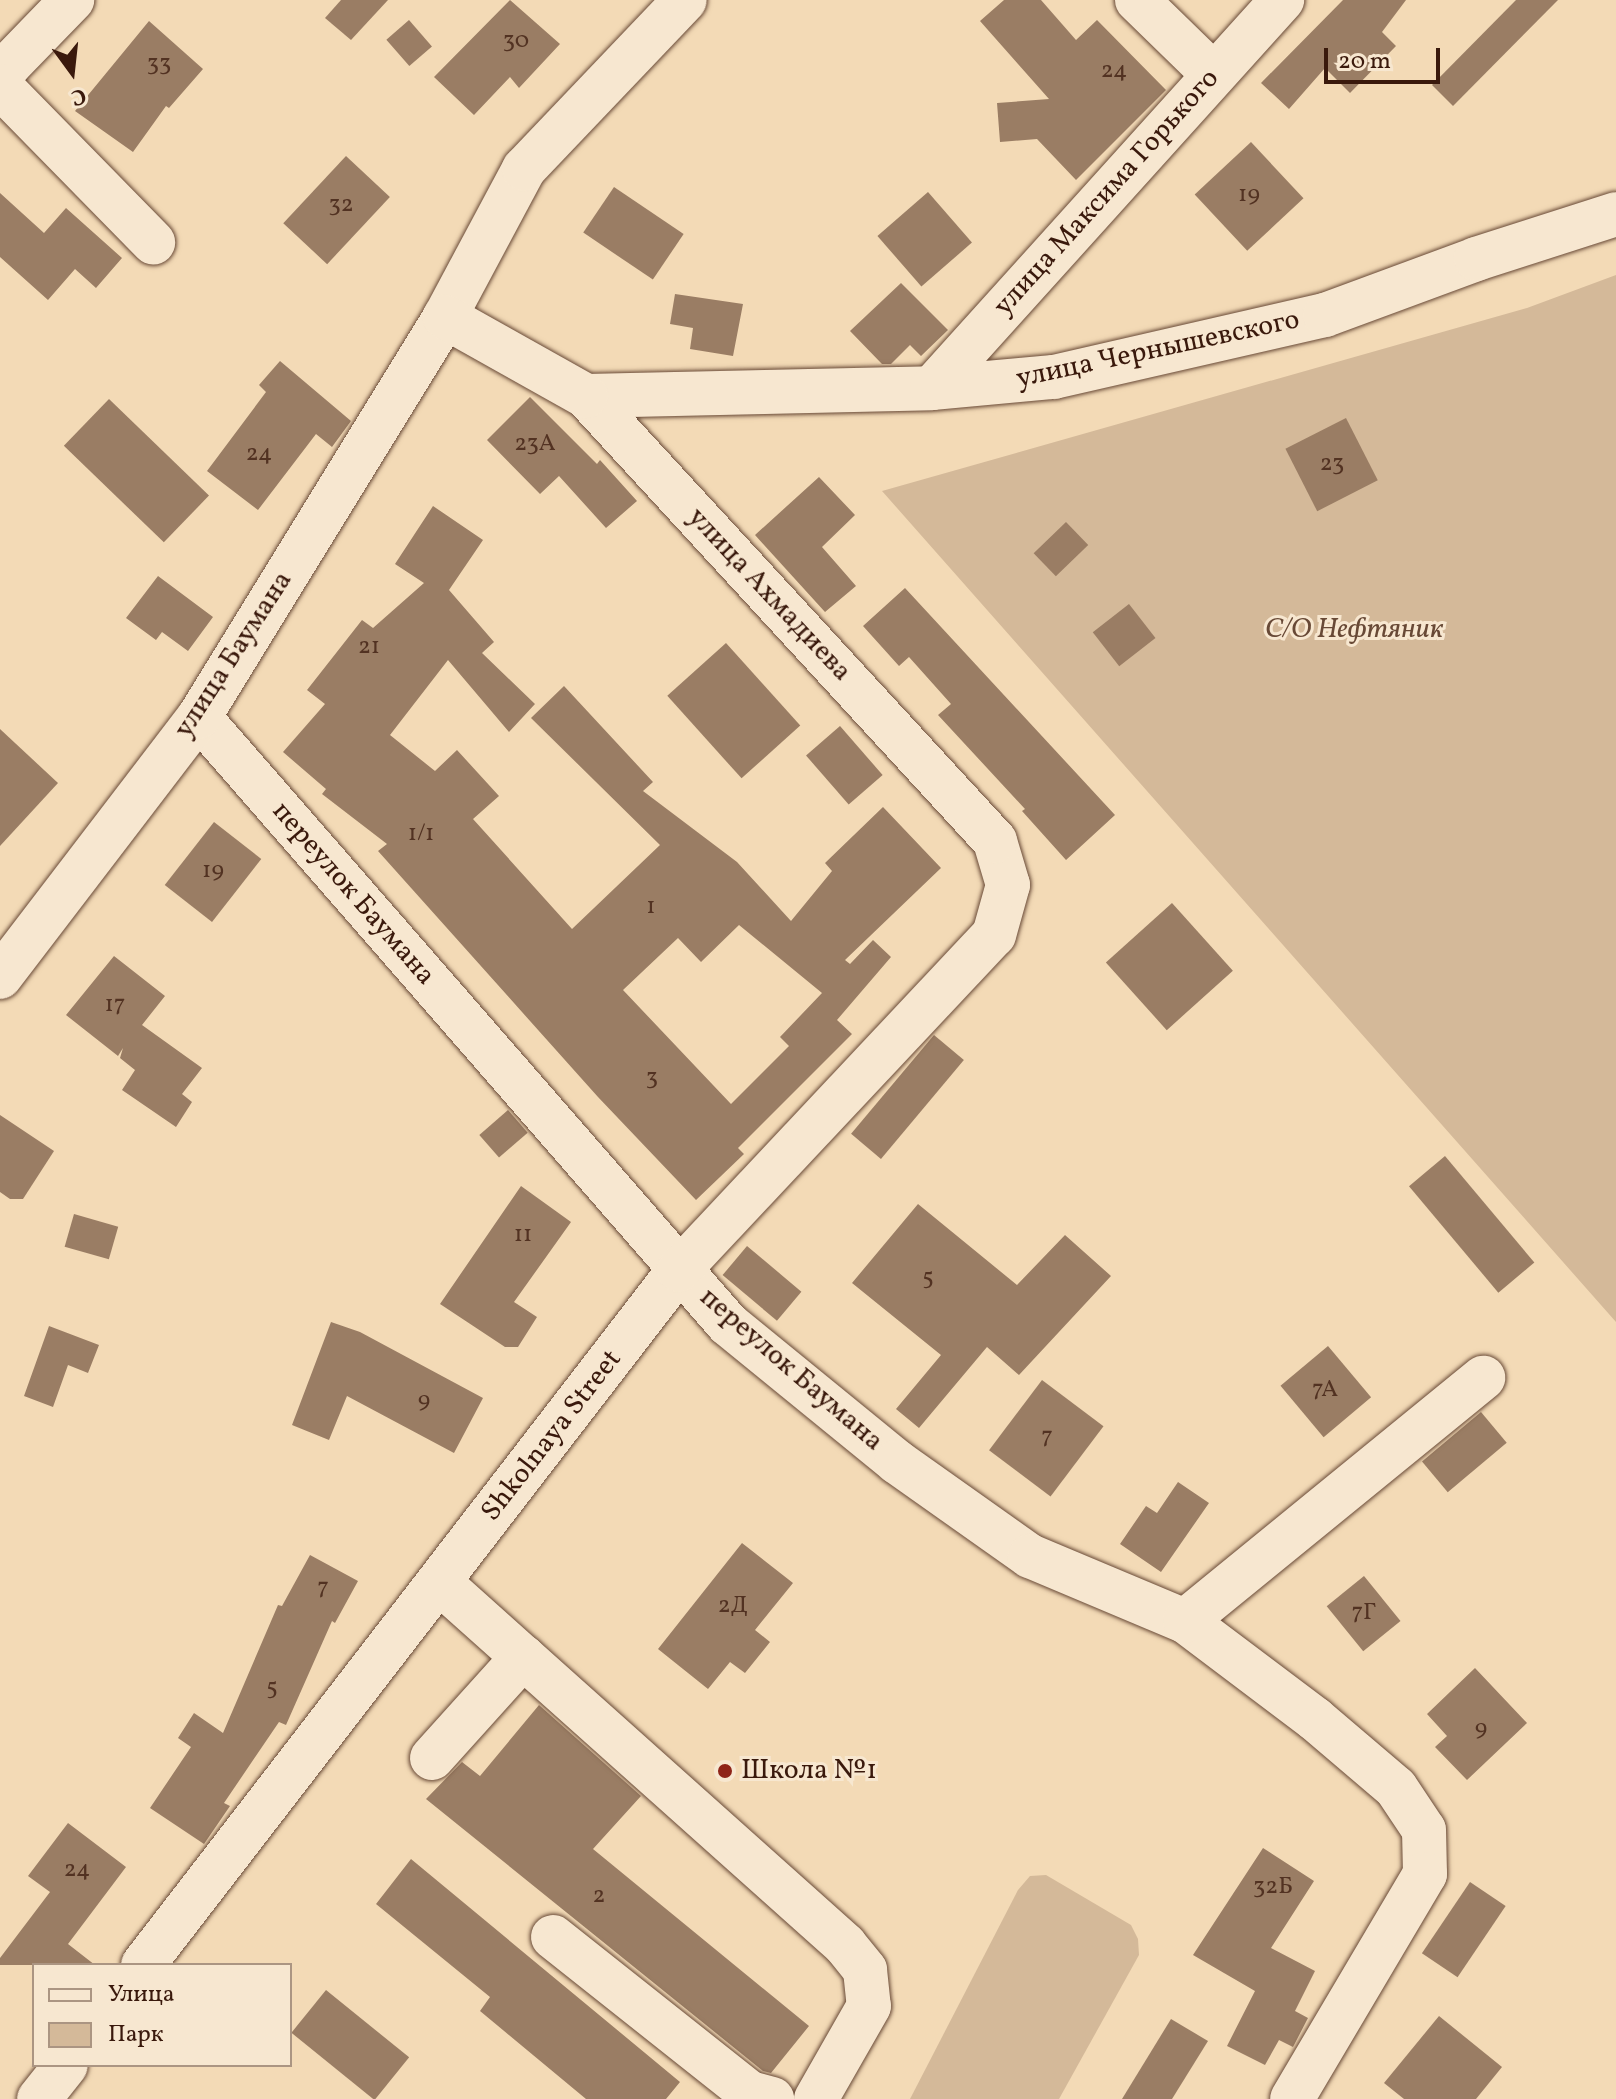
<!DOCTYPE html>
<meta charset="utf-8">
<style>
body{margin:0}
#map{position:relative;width:1616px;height:2099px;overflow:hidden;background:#f3dab6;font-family:Vollkorn,serif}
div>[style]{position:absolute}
.green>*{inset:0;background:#d4b999}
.building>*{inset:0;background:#9a7d64;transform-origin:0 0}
.roads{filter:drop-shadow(0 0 2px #684936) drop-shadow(0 0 2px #684936)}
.minor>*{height:44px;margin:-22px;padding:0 22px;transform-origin:22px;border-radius:22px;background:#f7e7d0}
.dots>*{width:22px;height:22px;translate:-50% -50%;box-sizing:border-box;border:4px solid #f7e7d0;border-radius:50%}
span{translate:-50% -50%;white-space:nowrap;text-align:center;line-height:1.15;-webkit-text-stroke:6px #f7e7d0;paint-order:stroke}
.number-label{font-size:24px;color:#523222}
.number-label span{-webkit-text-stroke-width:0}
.street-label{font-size:28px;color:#3a190c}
.park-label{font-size:28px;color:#684936;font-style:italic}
.poi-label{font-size:28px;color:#3a190c}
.left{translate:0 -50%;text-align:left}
.legend{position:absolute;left:32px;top:1963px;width:260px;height:104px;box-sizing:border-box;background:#f7e7d0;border:2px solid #ab9582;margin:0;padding:10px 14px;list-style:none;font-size:24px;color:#3a190c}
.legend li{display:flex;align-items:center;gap:16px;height:40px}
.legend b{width:40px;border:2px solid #ab9582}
.north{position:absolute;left:32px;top:32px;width:80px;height:80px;-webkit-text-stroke:6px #f7e7d0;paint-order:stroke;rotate:165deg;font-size:22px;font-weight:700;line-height:32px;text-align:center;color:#3a190c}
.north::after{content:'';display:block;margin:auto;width:28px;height:36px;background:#3a190c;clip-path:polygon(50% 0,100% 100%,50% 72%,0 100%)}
.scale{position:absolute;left:1324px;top:48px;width:116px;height:36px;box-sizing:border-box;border:4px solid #3a190c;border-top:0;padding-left:10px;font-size:24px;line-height:28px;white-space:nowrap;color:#3a190c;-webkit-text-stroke:6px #f7e7d0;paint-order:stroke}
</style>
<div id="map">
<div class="green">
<i style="clip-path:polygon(1616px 275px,1616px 1322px,882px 491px,1527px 308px)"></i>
<i style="clip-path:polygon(1046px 1875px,1131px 1925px,1138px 1939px,1139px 1955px,1059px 2099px,910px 2099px,1018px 1890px,1030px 1876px)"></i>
</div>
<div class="building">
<i style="clip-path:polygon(341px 0,388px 0,351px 40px,325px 18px)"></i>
<i style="clip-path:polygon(510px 0,560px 44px,519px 88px,510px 77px,474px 115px,434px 77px)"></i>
<i style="clip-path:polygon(1004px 0,1041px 0,1076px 40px,1097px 20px,1166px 90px,1076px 180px,1037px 139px,1000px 142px,997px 103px,1049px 99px,980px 21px)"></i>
<i style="clip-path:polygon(1343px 0,1406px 0,1382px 32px,1396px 46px,1350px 93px,1325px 68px,1289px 109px,1261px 83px)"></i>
<i style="clip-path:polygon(1516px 0,1558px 0,1453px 106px,1432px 85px)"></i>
<i style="left:409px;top:20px;width:35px;height:30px;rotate:49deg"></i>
<i style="clip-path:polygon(149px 21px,203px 69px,169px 108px,166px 106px,133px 152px,75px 111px)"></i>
<i style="left:1251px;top:142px;width:77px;height:77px;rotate:47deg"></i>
<i style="left:346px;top:156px;width:60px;height:92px;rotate:43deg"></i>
<i style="left:614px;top:187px;width:84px;height:55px;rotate:34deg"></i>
<i style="left:928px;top:192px;width:67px;height:67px;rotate:49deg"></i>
<i style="clip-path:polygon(0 193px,44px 233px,66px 208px,122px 258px,96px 288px,75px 269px,48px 300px,0 257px)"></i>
<i style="clip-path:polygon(901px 283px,948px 330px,921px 356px,910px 345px,891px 364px,882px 364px,850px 331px)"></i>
<i style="clip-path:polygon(675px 294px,743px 304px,733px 356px,690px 349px,693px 328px,670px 324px)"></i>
<i style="clip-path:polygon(280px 361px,351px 421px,332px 447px,316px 434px,258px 510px,207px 471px,266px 392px,259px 385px)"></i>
<i style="clip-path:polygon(530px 397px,597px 464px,600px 460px,637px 501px,606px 528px,559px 476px,540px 494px,487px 440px)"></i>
<i style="left:109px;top:399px;width:139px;height:65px;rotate:44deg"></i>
<i style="left:1346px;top:418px;width:70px;height:68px;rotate:63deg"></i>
<i style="clip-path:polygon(819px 477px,855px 515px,822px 547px,856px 586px,825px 612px,755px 535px)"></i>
<i style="clip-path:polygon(evenodd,433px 506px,483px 540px,449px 590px,494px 642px,482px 653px,535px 704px,509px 732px,448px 660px,390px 735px,435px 771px,457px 750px,499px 796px,473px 819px,572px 929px,660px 845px,531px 718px,564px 686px,653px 782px,643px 791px,737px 862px,791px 921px,832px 871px,825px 863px,883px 807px,941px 868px,845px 960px,850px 964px,873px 940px,891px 957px,837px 1020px,852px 1034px,738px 1148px,744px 1154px,696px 1200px,598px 1097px,378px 851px,387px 844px,322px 794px,326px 789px,283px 752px,325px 704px,307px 690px,362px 620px,373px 628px,424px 583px,395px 564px,433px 506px,739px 925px,822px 993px,780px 1037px,789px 1046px,731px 1104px,623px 990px,678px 938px,701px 962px,739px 925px)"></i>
<i style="left:1066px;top:522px;width:32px;height:45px;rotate:46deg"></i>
<i style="clip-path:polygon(158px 576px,213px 617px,188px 651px,162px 632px,156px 640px,126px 618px)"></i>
<i style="clip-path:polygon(905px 588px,1115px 815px,1066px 860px,1022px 811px,1025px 809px,938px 715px,951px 704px,909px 657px,899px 666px,863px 626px)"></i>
<i style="left:1129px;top:604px;width:43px;height:46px;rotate:52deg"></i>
<i style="left:726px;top:643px;width:111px;height:79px;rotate:48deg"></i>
<i style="left:840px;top:726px;width:65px;height:45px;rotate:49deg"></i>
<i style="clip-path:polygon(0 729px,58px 783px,0 846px)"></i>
<i style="left:214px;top:822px;width:60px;height:80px;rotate:38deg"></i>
<i style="left:1172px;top:903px;width:91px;height:89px;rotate:48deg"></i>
<i style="clip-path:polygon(114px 956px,165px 996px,142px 1025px,202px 1068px,182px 1094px,192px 1102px,176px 1127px,122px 1090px,135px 1070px,120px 1058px,123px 1048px,118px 1056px,66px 1015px)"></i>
<i style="left:934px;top:1035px;width:39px;height:129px;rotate:40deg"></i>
<i style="left:508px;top:1110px;width:30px;height:38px;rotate:49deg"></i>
<i style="clip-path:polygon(0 1115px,54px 1151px,23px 1199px,10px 1199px,0 1192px)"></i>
<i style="left:1445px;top:1156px;width:139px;height:47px;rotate:50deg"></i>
<i style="clip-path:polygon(521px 1186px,571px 1222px,514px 1302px,537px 1317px,518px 1347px,505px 1347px,440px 1304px)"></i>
<i style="clip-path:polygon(918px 1204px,1017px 1285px,1065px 1235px,1111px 1276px,1019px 1375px,987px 1347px,919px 1428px,896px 1409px,941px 1355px,852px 1283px)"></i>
<i style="left:74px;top:1214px;width:46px;height:34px;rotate:16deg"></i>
<i style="left:747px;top:1246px;width:71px;height:38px;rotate:40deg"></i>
<i style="clip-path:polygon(331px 1322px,360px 1332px,483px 1398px,454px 1453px,347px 1396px,329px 1440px,292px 1425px)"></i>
<i style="clip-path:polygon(49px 1326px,99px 1345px,88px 1373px,68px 1365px,53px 1407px,24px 1396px)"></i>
<i style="left:1328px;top:1346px;width:67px;height:62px;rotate:50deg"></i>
<i style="left:1042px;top:1380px;width:77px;height:88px;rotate:37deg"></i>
<i style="left:1481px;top:1412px;width:40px;height:77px;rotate:50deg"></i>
<i style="clip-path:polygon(1178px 1482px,1209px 1503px,1161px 1572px,1120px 1544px,1146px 1506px,1157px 1513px)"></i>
<i style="clip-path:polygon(742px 1543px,793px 1583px,755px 1630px,770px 1642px,745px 1673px,730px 1662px,708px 1689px,658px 1649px)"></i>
<i style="clip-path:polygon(310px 1555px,358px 1581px,335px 1623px,332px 1621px,286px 1725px,279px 1722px,224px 1803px,230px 1806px,204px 1844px,150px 1808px,191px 1747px,178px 1738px,194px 1713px,223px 1733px,278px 1605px,282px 1606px)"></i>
<i style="left:1364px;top:1576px;width:58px;height:48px;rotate:51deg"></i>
<i style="clip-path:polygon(1475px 1668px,1527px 1723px,1467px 1780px,1435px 1747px,1447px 1736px,1427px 1714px)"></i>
<i style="clip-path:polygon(539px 1705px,641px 1796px,593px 1849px,809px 2026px,771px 2073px,763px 2071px,426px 1799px,462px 1762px,480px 1776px)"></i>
<i style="clip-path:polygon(68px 1823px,126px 1867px,68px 1944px,95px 1965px,0 1965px,0 1958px,50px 1892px,28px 1876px)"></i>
<i style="clip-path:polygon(1263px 1848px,1314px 1881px,1271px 1948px,1315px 1971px,1295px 2011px,1308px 2018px,1293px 2047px,1279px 2040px,1265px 2065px,1227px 2046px,1255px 1991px,1193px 1955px)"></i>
<i style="clip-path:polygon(411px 1859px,680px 2082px,666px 2099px,586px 2099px,480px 2011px,490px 1997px,376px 1904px)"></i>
<i style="left:1470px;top:1882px;width:43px;height:86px;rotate:34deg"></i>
<i style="left:326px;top:1990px;width:107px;height:55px;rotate:39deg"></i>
<i style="clip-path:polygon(1439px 2016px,1502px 2067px,1476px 2099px,1404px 2099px,1384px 2083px)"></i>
<i style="clip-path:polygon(1171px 2019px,1208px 2041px,1172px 2099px,1122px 2099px)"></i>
</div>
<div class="roads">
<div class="minor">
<i style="left:1137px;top:0;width:106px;rotate:44.2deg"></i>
<i style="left:0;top:69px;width:10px;rotate:-24deg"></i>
<i style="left:9px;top:65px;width:91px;rotate:-45.9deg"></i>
<i style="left:0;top:86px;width:219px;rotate:45.6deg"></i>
<i style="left:932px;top:388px;width:523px;rotate:-47.95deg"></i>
<i style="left:586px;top:396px;width:346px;rotate:-1.3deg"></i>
<i style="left:932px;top:388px;width:122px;rotate:-5.2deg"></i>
<i style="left:1054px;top:377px;width:278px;rotate:-12.9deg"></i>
<i style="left:1325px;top:315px;width:161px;rotate:-20.3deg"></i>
<i style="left:1476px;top:259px;width:147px;rotate:-17.8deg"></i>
<i style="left:199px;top:717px;width:805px;rotate:48.93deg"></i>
<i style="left:728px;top:1324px;width:218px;rotate:39.2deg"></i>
<i style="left:897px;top:1462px;width:163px;rotate:35.3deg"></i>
<i style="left:1030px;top:1556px;width:168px;rotate:22.8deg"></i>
<i style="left:1185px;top:1621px;width:163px;rotate:37deg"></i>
<i style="left:1315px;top:1719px;width:106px;rotate:40.4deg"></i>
<i style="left:1396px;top:1788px;width:50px;rotate:56.3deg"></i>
<i style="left:1424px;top:1830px;width:44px;rotate:88.7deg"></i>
<i style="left:1425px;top:1874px;width:261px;rotate:120.6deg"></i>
<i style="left:0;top:977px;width:327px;rotate:-52.6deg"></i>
<i style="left:199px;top:717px;width:470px;rotate:-58.4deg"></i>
<i style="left:445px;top:317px;width:168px;rotate:-61.9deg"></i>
<i style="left:524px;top:169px;width:233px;rotate:-46.4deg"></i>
<i style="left:439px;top:1582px;width:113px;rotate:41.8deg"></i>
<i style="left:1185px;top:1621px;width:385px;rotate:-39.2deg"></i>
<i style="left:432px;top:1758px;width:136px;rotate:-48deg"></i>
<i style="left:523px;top:1657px;width:432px;rotate:41.8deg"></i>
<i style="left:845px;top:1945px;width:32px;rotate:51deg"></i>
<i style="left:865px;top:1970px;width:36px;rotate:84deg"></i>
<i style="left:869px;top:2006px;width:107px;rotate:119.7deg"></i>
<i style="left:553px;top:1937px;width:251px;rotate:38.4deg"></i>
<i style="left:750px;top:2093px;width:23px;rotate:15deg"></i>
<i style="left:143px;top:1965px;width:878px;rotate:-52.36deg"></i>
<i style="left:679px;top:1270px;width:460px;rotate:-46.8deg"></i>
<i style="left:994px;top:935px;width:52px;rotate:-74.4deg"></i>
<i style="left:1008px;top:885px;width:46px;rotate:-106.5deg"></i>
<i style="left:995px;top:841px;width:604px;rotate:-132.59deg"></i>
<i style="left:586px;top:396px;width:162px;rotate:-150.7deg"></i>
<i style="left:39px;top:2099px;width:43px;rotate:-51.5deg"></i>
</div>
</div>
<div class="dots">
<i style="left:725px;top:1771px;background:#8f2418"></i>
</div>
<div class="number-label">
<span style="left:516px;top:42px">30</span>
<span style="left:159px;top:65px">33</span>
<span style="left:1114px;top:72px">24</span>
<span style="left:1249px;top:196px">19</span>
<span style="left:341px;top:206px">32</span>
<span style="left:535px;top:445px">23А</span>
<span style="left:259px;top:455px">24</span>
<span style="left:1332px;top:465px">23</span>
<span style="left:369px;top:648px">21</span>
<span style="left:421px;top:835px">1/1</span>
<span style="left:213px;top:872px">19</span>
<span style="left:651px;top:908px">1</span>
<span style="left:115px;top:1006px">17</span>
<span style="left:652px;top:1079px">3</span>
<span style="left:523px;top:1236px">11</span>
<span style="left:928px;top:1279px">5</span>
<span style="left:1325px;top:1391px">7А</span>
<span style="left:424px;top:1402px">9</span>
<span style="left:1047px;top:1438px">7</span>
<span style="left:323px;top:1589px">7</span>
<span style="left:733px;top:1607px">2Д</span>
<span style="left:1364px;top:1614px">7Г</span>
<span style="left:272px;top:1689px">5</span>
<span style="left:1481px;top:1730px">9</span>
<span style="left:77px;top:1871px">24</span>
<span style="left:1273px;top:1888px">32Б</span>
<span style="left:599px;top:1897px">2</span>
</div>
<div class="street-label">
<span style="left:1107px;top:193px;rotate:-48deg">улица Максима Горького</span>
<span style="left:1158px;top:350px;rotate:-12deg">улица Чернышевского</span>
<span style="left:769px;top:595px;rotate:47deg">улица Ахмадиева</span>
<span style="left:234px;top:655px;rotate:-57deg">улица Баумана</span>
<span style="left:353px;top:894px;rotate:49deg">переулок Баумана</span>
<span style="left:791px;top:1370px;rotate:41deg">переулок Баумана</span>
<span style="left:552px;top:1436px;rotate:-52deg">Shkolnaya Street</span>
</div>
<div class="park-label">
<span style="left:1354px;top:630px">С/О Нефтяник</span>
</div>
<div class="poi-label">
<span class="left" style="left:741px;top:1771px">Школа №1</span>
</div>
<ul class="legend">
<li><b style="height:10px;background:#f7e7d0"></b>Улица</li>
<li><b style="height:22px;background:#d4b999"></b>Парк</li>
</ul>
<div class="north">С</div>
<div class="scale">20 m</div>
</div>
